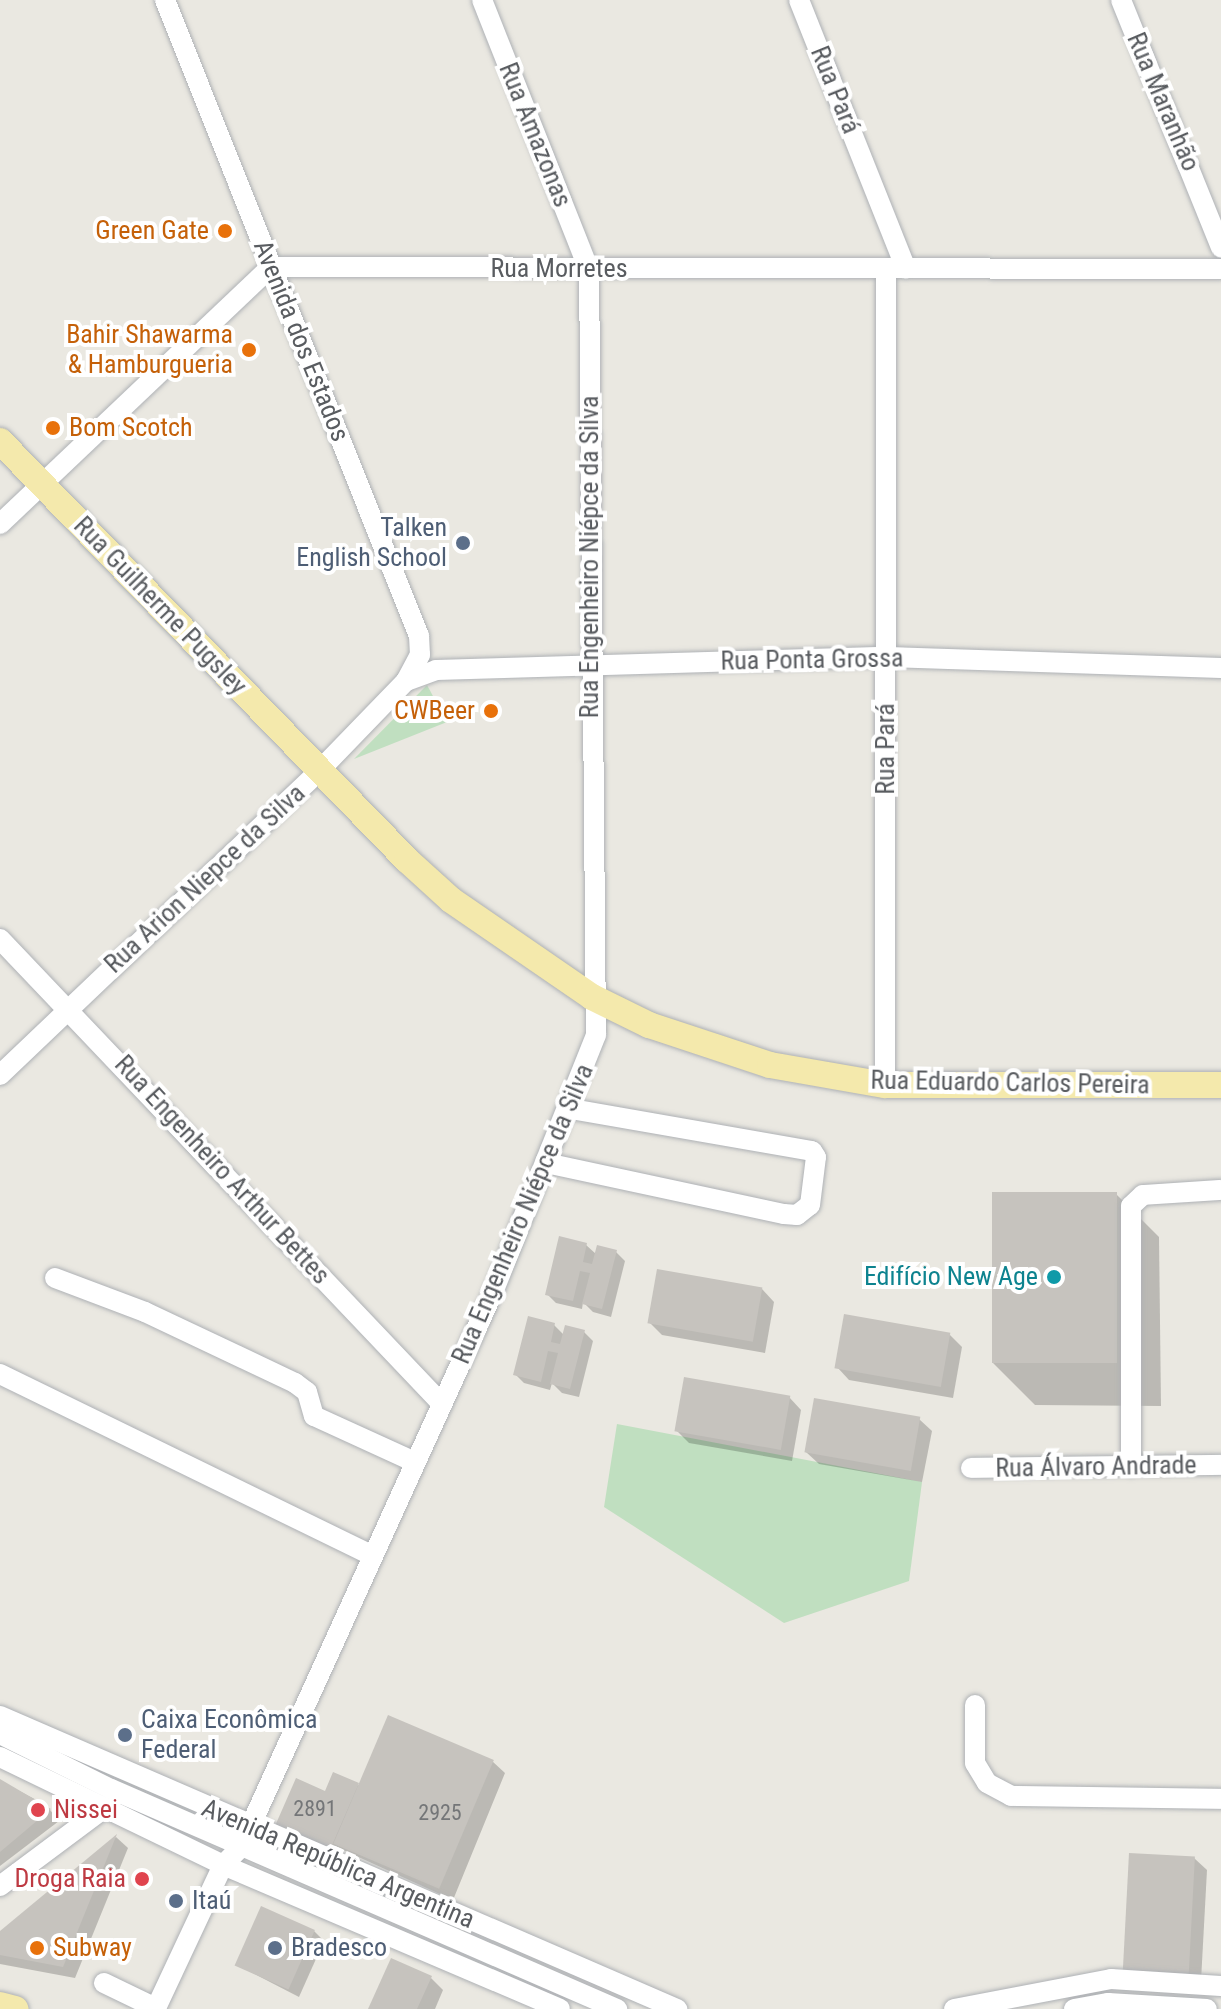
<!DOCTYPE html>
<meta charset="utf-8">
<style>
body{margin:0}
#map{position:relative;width:1221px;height:2009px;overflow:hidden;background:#eae8e1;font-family:"Roboto Condensed",sans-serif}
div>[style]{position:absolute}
.green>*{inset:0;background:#c0dfc0}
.shadow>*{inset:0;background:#0003}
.building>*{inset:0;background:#c6c3be;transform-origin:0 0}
.roads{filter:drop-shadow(0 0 2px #aeb1b5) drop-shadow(0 0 2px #aeb1b5)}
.minor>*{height:20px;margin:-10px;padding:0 10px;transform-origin:10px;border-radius:10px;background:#fff}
.major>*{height:26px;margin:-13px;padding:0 13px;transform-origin:13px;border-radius:13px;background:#f4e9ac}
.dots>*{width:22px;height:22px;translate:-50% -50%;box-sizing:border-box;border:4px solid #fff;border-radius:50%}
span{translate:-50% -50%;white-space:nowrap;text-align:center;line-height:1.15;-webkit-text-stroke:8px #fff;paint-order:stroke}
.number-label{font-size:22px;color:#747678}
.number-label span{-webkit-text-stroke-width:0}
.street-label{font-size:26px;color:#595c60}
.food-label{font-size:26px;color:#c56008}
.right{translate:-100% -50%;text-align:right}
.left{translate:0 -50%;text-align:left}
.service-label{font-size:26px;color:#4e5e75}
.culture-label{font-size:26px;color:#0d838f}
.health-label{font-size:26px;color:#be3a42}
</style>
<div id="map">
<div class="green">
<i style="clip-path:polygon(427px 685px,447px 722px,354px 759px)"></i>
<i style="clip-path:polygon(617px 1424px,922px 1482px,909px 1581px,784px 1623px,604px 1507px)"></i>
</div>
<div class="shadow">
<i style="clip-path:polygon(1116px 1194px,1159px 1237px,1161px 1406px,1035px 1405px,992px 1362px)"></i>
<i style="clip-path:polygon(586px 1245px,596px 1254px,616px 1252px,625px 1261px,611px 1317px,593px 1312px,583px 1302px,582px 1309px,556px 1303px,547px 1294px)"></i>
<i style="clip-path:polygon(762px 1289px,774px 1302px,765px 1353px,662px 1335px,649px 1322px)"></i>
<i style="clip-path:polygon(554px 1325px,564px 1335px,584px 1332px,593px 1341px,579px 1397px,562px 1393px,552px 1383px,550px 1390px,524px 1383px,515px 1374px)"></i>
<i style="clip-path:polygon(949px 1334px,962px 1347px,953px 1398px,849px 1380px,837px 1367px)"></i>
<i style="clip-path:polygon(789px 1397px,801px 1410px,792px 1461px,689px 1443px,676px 1430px)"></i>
<i style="clip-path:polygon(919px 1419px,932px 1431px,922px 1482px,819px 1464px,806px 1452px)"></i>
<i style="clip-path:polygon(492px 1761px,505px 1773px,453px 1900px,343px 1850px,340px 1858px,286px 1835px,358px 1785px)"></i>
<i style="clip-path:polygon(0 1781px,46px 1805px,59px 1821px,0 1866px)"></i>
<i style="clip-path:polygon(116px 1837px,128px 1848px,75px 1978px,0 1964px,0 1933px)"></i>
<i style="clip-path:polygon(1194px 1858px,1207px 1870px,1201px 1981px,1141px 1986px)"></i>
<i style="clip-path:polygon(314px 1931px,324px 1941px,299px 1997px,237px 1965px)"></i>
<i style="clip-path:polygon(431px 1978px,443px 1990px,435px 2009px,370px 2009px)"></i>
</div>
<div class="building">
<i style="left:992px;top:1192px;width:125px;height:171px"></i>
<i style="clip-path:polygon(559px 1236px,587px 1243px,583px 1262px,592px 1264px,597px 1245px,617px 1250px,602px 1309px,582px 1304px,590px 1273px,580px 1271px,573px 1301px,545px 1295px)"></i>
<i style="left:657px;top:1269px;width:107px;height:55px;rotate:10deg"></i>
<i style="left:844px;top:1314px;width:108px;height:55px;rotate:10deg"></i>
<i style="clip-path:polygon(528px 1316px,555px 1323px,551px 1342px,560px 1344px,565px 1325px,585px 1330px,570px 1389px,550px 1384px,558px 1353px,548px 1351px,541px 1382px,513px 1375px)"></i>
<i style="left:684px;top:1377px;width:108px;height:55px;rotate:10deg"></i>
<i style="left:814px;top:1398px;width:108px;height:55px;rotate:10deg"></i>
<i style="left:388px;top:1715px;width:115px;height:140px;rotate:23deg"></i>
<i style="clip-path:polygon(333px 1772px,359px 1783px,330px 1850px,275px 1826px,296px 1778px,325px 1791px)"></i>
<i style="clip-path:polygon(0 1779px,51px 1809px,0 1852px)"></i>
<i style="clip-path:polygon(117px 1834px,63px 1967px,0 1955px,0 1931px)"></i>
<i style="left:1129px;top:1853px;width:66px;height:121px;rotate:3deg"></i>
<i style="left:261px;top:1906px;width:59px;height:65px;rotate:24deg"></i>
<i style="clip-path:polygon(391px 1958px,432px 1976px,417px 2009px,368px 2009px)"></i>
</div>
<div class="roads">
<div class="minor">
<i style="left:799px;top:0;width:289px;rotate:68.3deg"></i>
<i style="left:1121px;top:0;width:267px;rotate:68deg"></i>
<i style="left:0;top:524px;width:373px;rotate:-43.5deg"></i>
<i style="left:271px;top:267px;width:950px;rotate:0.12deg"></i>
<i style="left:406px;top:681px;width:32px;rotate:-20deg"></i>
<i style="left:436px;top:670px;width:450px;rotate:-1.7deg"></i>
<i style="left:886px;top:657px;width:335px;rotate:1.9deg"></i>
<i style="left:0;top:939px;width:642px;rotate:46.45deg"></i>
<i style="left:0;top:1075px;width:441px;rotate:-43.6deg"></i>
<i style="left:319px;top:771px;width:125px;rotate:-46deg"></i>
<i style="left:406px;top:681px;width:30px;rotate:-62deg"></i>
<i style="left:420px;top:655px;width:19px;rotate:-93deg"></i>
<i style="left:419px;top:636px;width:685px;rotate:-111.77deg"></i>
<i style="left:885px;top:1085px;width:817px;rotate:-89.93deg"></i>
<i style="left:546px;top:1163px;width:243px;rotate:12.1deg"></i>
<i style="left:784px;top:1214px;width:13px;rotate:4deg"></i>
<i style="left:797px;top:1215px;width:16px;rotate:-38deg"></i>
<i style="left:810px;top:1205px;width:48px;rotate:-82.9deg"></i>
<i style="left:816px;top:1157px;width:7px;rotate:-124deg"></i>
<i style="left:812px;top:1151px;width:245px;rotate:-170.1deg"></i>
<i style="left:55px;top:1278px;width:96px;rotate:20.7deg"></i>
<i style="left:145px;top:1312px;width:166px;rotate:25.3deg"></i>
<i style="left:295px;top:1383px;width:15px;rotate:37deg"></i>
<i style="left:307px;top:1392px;width:25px;rotate:74deg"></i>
<i style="left:314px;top:1416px;width:111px;rotate:24.5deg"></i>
<i style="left:0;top:1374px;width:413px;rotate:26deg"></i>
<i style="left:1131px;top:1467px;width:261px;rotate:-90deg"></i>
<i style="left:1131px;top:1206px;width:16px;rotate:-43deg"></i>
<i style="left:1143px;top:1195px;width:78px;rotate:-3.7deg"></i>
<i style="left:971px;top:1468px;width:250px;rotate:-0.7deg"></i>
<i style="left:975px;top:1705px;width:58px;rotate:90deg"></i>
<i style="left:975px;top:1763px;width:23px;rotate:59deg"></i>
<i style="left:987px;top:1783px;width:27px;rotate:28deg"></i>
<i style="left:1011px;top:1796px;width:210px;rotate:0.8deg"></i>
<i style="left:0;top:1716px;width:738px;rotate:23.4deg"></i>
<i style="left:0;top:1734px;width:124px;rotate:26.4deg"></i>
<i style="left:111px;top:1789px;width:552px;rotate:23.5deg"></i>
<i style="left:0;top:1757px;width:248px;rotate:25.8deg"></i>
<i style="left:223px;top:1865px;width:366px;rotate:23.1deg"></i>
<i style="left:0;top:1886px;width:127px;rotate:-36.7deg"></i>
<i style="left:104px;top:1983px;width:58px;rotate:25.7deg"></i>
<i style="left:156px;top:2008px;width:158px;rotate:-64.9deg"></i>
<i style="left:223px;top:1865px;width:25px;rotate:-45deg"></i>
<i style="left:241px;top:1847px;width:612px;rotate:-65.57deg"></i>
<i style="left:494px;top:1290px;width:275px;rotate:-68.2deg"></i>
<i style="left:596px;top:1035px;width:765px;rotate:-90.52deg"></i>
<i style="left:589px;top:270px;width:290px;rotate:-111.6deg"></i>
<i style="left:954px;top:2009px;width:160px;rotate:-10.8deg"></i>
<i style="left:1111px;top:1979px;width:110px;rotate:3.6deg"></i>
<i style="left:1074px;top:2009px;width:35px;rotate:-10deg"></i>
<i style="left:1108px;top:2003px;width:99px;rotate:3.5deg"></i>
</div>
<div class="major">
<i style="left:0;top:441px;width:584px;rotate:45.83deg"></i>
<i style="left:407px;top:860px;width:59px;rotate:42.3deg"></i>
<i style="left:451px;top:900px;width:171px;rotate:34.5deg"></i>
<i style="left:592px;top:997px;width:64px;rotate:26.2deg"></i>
<i style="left:649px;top:1025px;width:127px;rotate:18.3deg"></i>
<i style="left:770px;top:1065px;width:117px;rotate:9.9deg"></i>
<i style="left:885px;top:1085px;width:336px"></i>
<i style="left:0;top:2005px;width:16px;rotate:15deg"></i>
</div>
</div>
<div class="dots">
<i style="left:225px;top:231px;background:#e8710a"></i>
<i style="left:249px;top:350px;background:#e8710a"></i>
<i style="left:53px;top:428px;background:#e8710a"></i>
<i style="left:463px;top:543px;background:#5c6f8a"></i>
<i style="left:491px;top:711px;background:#e8710a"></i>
<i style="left:1054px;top:1277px;background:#0f9aa8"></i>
<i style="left:125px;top:1735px;background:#5c6f8a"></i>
<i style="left:38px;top:1810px;background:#e0444e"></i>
<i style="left:142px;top:1879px;background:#e0444e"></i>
<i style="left:176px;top:1901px;background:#5c6f8a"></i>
<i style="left:37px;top:1948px;background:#e8710a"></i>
<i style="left:275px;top:1948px;background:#5c6f8a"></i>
</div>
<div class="number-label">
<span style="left:315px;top:1809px">2891</span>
<span style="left:440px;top:1813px">2925</span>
</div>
<div class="street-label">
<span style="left:835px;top:90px;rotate:68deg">Rua Pará</span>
<span style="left:1163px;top:102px;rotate:67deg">Rua Maranhão</span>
<span style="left:535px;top:135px;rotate:68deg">Rua Amazonas</span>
<span style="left:559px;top:269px">Rua Morretes</span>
<span style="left:301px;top:341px;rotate:68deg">Avenida dos Estados</span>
<span style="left:590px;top:557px;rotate:-90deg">Rua Engenheiro Niépce da Silva</span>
<span style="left:160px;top:606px;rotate:46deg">Rua Guilherme Pugsley</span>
<span style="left:812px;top:660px;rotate:-1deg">Rua Ponta Grossa</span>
<span style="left:886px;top:749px;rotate:-90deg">Rua Pará</span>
<span style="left:205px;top:879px;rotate:-43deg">Rua Arion Niepce da Silva</span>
<span style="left:1010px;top:1083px;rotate:1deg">Rua Eduardo Carlos Pereira</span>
<span style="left:222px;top:1170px;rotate:47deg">Rua Engenheiro Arthur Bettes</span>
<span style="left:523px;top:1214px;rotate:-67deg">Rua Engenheiro Niépce da Silva</span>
<span style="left:1096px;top:1467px;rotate:-1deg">Rua Álvaro Andrade</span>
<span style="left:338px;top:1864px;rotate:23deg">Avenida República Argentina</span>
</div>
<div class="food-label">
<span class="right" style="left:209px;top:231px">Green Gate</span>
<span class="right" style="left:233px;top:350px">Bahir Shawarma<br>&amp; Hamburgueria</span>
<span class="left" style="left:69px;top:428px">Bom Scotch</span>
<span class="right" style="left:475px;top:711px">CWBeer</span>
<span class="left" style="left:53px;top:1948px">Subway</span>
</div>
<div class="service-label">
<span class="right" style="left:447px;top:543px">Talken<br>English School</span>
<span class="left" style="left:141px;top:1735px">Caixa Econômica<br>Federal</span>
<span class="left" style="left:192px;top:1901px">Itaú</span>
<span class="left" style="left:291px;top:1948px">Bradesco</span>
</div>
<div class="culture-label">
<span class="right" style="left:1038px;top:1277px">Edifício New Age</span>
</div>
<div class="health-label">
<span class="left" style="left:54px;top:1810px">Nissei</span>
<span class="right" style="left:126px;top:1879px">Droga Raia</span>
</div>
</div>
